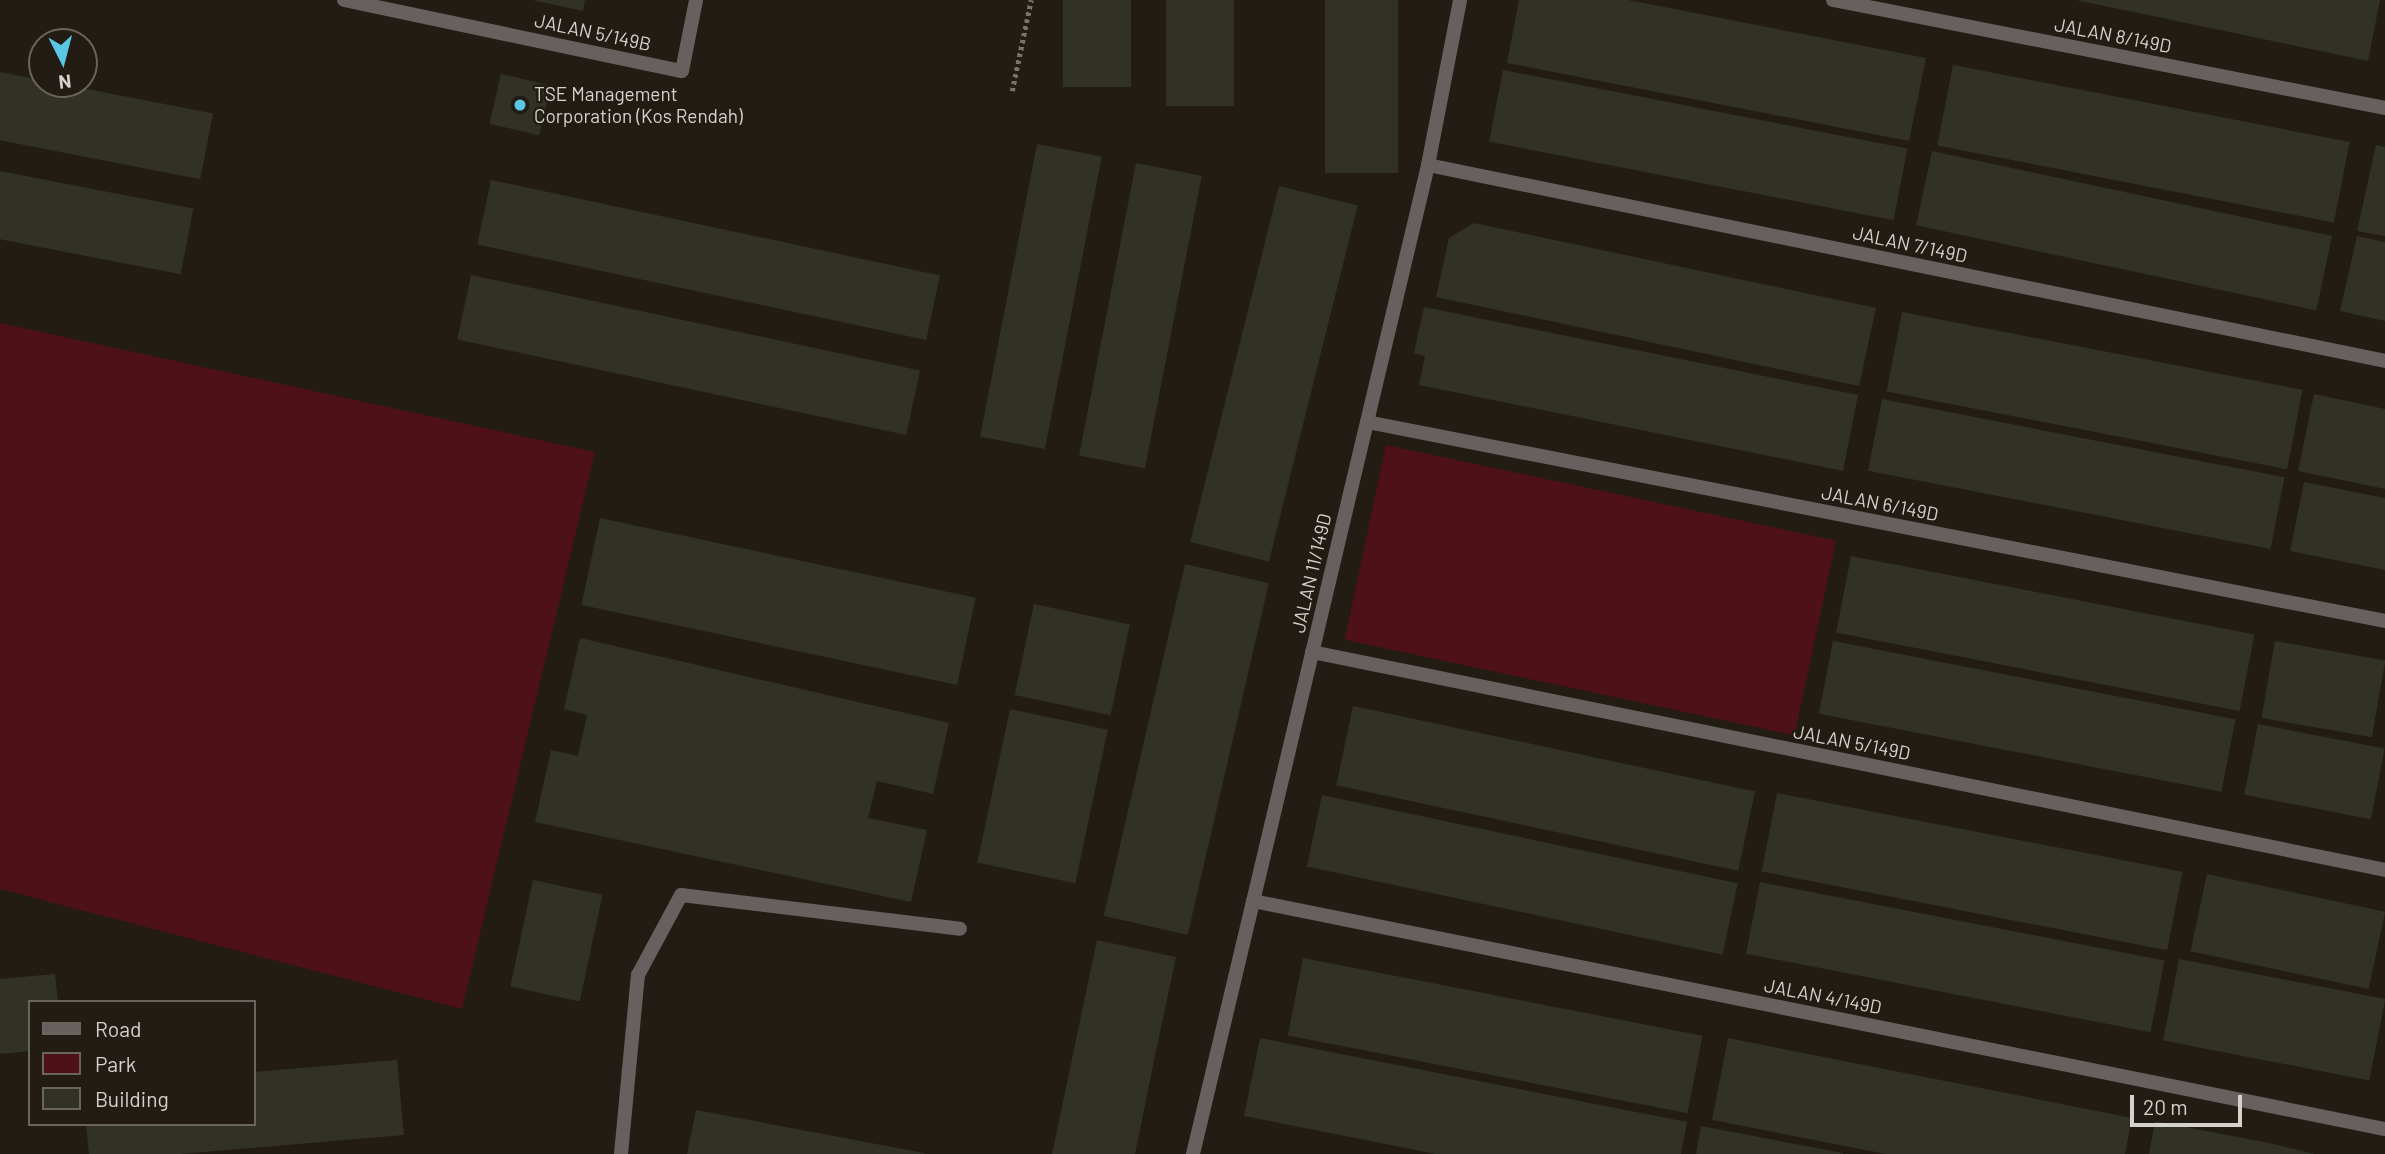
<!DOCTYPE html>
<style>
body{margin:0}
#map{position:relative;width:2385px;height:1154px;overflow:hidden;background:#221c14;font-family:Barlow,sans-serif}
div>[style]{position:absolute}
.green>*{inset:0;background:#4e1118;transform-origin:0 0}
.building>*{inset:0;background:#323127;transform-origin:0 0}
.path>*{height:4.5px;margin-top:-2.25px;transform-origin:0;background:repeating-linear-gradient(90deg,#78736c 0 3.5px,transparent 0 7px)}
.service>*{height:14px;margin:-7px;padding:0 7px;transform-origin:7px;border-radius:7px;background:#66615e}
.minor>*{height:14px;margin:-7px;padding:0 7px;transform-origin:7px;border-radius:7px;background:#66615e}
.dots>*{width:19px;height:19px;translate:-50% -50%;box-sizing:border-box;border:4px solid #221c14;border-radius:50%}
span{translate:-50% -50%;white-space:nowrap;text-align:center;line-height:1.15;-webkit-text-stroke:5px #221c14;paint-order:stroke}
.street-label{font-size:19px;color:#d5d1cc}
.poi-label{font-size:19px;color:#d5d1cc}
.left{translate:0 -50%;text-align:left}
.legend{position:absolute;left:28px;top:1000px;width:228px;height:126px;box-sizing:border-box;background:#221c14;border:2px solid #6a645e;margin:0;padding:9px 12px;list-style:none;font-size:21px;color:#d5d1cc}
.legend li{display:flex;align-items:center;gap:14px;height:35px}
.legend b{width:35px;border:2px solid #6a645e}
.north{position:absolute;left:28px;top:28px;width:70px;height:70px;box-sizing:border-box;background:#221c14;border:2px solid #6a645e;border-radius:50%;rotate:174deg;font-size:19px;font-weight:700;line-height:28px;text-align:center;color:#d5d1cc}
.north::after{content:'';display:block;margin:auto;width:24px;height:32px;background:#5ac8e5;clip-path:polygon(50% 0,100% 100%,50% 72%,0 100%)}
.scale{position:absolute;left:2130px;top:1095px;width:112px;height:32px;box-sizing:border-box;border:4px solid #d5d1cc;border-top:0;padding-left:9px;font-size:21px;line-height:24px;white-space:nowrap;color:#d5d1cc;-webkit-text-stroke:5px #221c14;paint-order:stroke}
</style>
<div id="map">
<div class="green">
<i style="clip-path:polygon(0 323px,595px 452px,462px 1009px,0 889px)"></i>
<i style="left:1386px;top:445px;width:460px;height:199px;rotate:12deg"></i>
</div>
<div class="building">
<i style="clip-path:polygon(532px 0,585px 0,583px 11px)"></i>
<i style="left:1063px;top:0;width:68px;height:87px"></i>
<i style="left:1166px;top:0;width:68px;height:106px"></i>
<i style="left:1325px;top:0;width:73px;height:173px"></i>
<i style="clip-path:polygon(1519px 0,1628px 0,1926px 58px,1909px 141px,1507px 63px)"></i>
<i style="clip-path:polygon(2076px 0,2380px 0,2368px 61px)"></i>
<i style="left:1953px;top:65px;width:404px;height:82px;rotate:11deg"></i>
<i style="left:1503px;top:70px;width:412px;height:73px;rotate:11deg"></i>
<i style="left:0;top:72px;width:217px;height:67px;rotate:11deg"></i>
<i style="left:501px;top:74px;width:51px;height:51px;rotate:13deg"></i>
<i style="left:1037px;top:144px;width:66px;height:298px;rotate:11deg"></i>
<i style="clip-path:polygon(2376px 145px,2385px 147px,2385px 236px,2357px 231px)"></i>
<i style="left:1932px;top:151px;width:409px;height:76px;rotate:12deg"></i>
<i style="left:1136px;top:163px;width:67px;height:298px;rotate:11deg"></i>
<i style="left:0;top:171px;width:197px;height:67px;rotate:11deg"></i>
<i style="left:491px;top:180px;width:459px;height:66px;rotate:12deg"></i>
<i style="left:1279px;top:186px;width:81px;height:367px;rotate:14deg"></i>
<i style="clip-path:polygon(1474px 223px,1876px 308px,1859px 386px,1436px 297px,1449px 238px)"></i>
<i style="clip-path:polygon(2357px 236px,2385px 242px,2385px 321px,2340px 311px)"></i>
<i style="left:471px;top:275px;width:459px;height:66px;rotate:12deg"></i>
<i style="clip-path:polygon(1424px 307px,1858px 395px,1843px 471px,1419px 385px,1425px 356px,1414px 353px)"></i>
<i style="left:1902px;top:312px;width:408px;height:81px;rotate:11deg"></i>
<i style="clip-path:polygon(2314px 394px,2385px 409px,2385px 489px,2298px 471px)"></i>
<i style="left:1882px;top:399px;width:410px;height:73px;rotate:11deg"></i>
<i style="clip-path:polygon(2304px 482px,2385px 498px,2385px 570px,2290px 551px)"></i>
<i style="left:600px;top:518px;width:384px;height:89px;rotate:12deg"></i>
<i style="left:1851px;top:556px;width:411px;height:78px;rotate:11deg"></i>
<i style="left:1185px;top:564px;width:86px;height:361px;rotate:13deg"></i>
<i style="left:1034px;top:604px;width:98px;height:93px;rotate:12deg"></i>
<i style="clip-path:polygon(580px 638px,949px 723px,933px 794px,877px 781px,868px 818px,927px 830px,911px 902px,535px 822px,551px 750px,578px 756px,587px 715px,564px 709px)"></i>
<i style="left:1833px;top:641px;width:410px;height:74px;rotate:11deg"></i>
<i style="left:2275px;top:641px;width:112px;height:78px;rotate:10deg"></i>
<i style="left:1353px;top:706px;width:411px;height:81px;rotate:12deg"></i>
<i style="left:1010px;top:709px;width:100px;height:157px;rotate:12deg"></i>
<i style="left:2258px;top:724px;width:129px;height:72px;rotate:11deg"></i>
<i style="left:1777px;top:793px;width:413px;height:80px;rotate:11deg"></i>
<i style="left:1322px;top:795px;width:425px;height:73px;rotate:12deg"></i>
<i style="left:2207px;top:874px;width:182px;height:79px;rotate:12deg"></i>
<i style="left:533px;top:880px;width:71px;height:109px;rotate:12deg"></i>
<i style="left:1760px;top:882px;width:412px;height:73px;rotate:11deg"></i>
<i style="clip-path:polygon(1097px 940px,1176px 957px,1156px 1051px,1135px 1154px,1052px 1154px)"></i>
<i style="left:1303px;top:958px;width:407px;height:79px;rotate:11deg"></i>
<i style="left:2179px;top:959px;width:210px;height:83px;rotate:11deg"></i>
<i style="clip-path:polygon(55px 974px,58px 1002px,30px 1002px,30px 1051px,0 1054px,0 979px)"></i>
<i style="clip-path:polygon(1260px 1038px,1687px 1122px,1681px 1154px,1436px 1154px,1244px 1116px)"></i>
<i style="clip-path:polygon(1728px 1038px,2132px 1118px,2125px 1154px,1886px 1154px,1712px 1120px)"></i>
<i style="clip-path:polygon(397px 1060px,404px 1135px,181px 1154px,89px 1154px,86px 1124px,254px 1124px,254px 1072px)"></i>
<i style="clip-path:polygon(696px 1110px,924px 1153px,924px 1154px,687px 1154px)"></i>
<i style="clip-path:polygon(2155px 1121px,2274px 1144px,2315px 1154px,2149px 1154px)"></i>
<i style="clip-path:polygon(1701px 1126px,1843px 1153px,1843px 1154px,1696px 1154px)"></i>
</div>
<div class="path">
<i style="left:1012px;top:91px;width:93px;rotate:-78.2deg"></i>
</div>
<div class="service">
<i style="left:621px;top:1154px;width:180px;rotate:-84.6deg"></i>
<i style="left:638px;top:975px;width:91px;rotate:-61.7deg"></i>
<i style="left:681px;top:895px;width:281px;rotate:6.9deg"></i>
</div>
<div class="minor">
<i style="left:344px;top:0;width:345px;rotate:11.9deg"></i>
<i style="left:682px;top:71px;width:72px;rotate:-78.8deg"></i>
<i style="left:1833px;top:0;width:562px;rotate:11.07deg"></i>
<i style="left:1428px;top:165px;width:977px;rotate:11.57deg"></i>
<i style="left:1367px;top:422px;width:1037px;rotate:11.06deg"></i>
<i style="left:1312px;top:652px;width:1095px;rotate:11.48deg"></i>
<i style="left:1253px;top:901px;width:1155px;rotate:11.39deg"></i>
<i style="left:1193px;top:1154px;width:1017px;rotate:-76.63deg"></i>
<i style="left:1428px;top:165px;width:168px;rotate:-79deg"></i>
</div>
<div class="dots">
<i style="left:520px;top:105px;background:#5ac8e5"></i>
</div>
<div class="street-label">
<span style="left:593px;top:32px;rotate:12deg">JALAN 5/149B</span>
<span style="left:2113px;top:35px;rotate:11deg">JALAN 8/149D</span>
<span style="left:1910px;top:244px;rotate:12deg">JALAN 7/149D</span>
<span style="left:1880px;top:503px;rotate:11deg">JALAN 6/149D</span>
<span style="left:1311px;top:573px;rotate:-77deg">JALAN 11/149D</span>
<span style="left:1852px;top:742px;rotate:11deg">JALAN 5/149D</span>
<span style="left:1823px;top:996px;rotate:11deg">JALAN 4/149D</span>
</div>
<div class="poi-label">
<span class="left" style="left:534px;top:105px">TSE Management<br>Corporation (Kos Rendah)</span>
</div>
<ul class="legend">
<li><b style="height:9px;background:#66615e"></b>Road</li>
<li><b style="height:19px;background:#4e1118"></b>Park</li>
<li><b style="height:19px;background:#323127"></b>Building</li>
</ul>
<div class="north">N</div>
<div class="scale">20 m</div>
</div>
